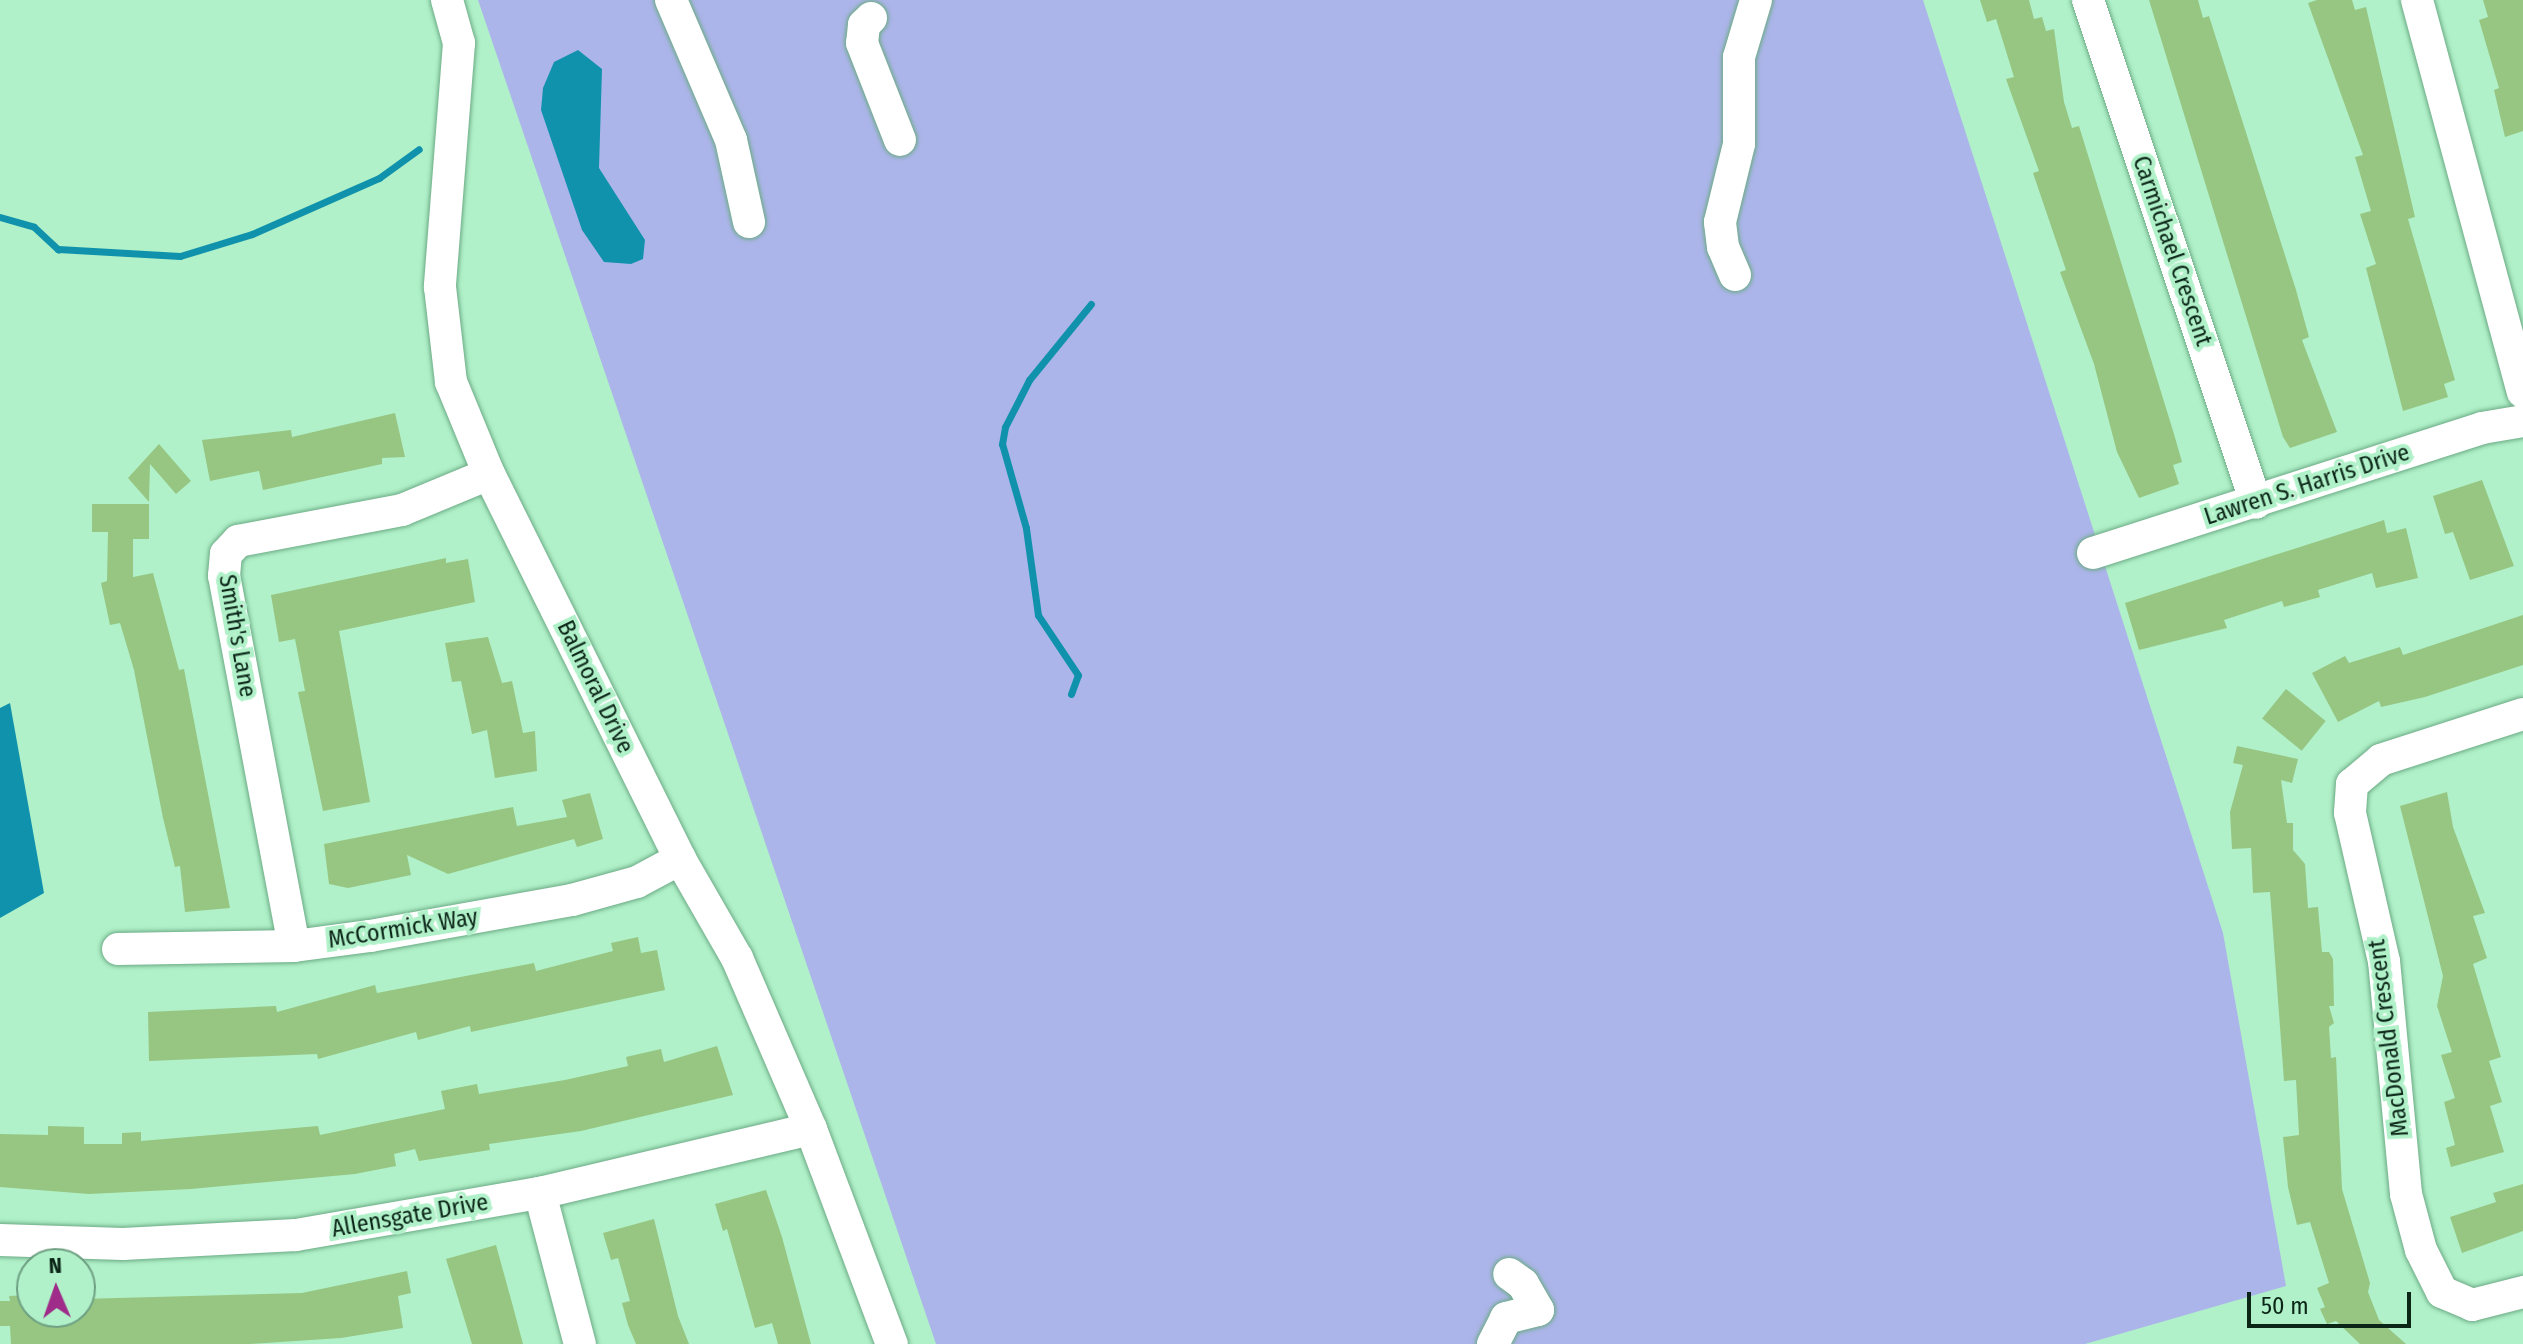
<!DOCTYPE html>
<style>
body{margin:0}
#map{position:relative;width:2523px;height:1344px;overflow:hidden;background:#b0f1c9;font-family:"Fira Sans Condensed",sans-serif}
div>[style]{position:absolute}
.green>*{inset:0;background:#acb5ea}
.water>*{inset:0;background:#1192ac}
.stream>*{height:7px;margin:-3.5px;padding:0 3.5px;transform-origin:3.5px;border-radius:3.5px;background:#1192ac}
.building>*{inset:0;background:#96c682;transform-origin:0 0}
.roads{filter:drop-shadow(0 0 2px #6caa85) drop-shadow(0 0 2px #6caa85)}
.minor>*{height:32px;margin:-16px;padding:0 16px;transform-origin:16px;border-radius:16px;background:#fff}
span{translate:-50% -50%;white-space:nowrap;text-align:center;line-height:1.15;-webkit-text-stroke:8px #b0f1c9;paint-order:stroke}
.street-label{font-size:24px;color:#0b2517}
.north{position:absolute;left:16px;top:1248px;width:80px;height:80px;box-sizing:border-box;background:#b0f1c9;border:2px solid #6e9f82;border-radius:50%;rotate:358deg;font-size:22px;font-weight:700;line-height:32px;text-align:center;color:#0b2517}
.north::after{content:'';display:block;margin:auto;width:28px;height:36px;background:#9e2c88;clip-path:polygon(50% 0,100% 100%,50% 72%,0 100%)}
.scale{position:absolute;left:2247px;top:1292px;width:164px;height:36px;box-sizing:border-box;border:4px solid #0b2517;border-top:0;padding-left:10px;font-size:24px;line-height:28px;white-space:nowrap;color:#0b2517;-webkit-text-stroke:6px #b0f1c9;paint-order:stroke}
</style>
<div id="map">
<div class="green">
<i style="clip-path:polygon(478px 0,1923px 0,2223px 933px,2286px 1286px,2085px 1344px,936px 1344px)"></i>
</div>
<div class="water">
<i style="clip-path:polygon(578px 50px,602px 69px,599px 168px,645px 240px,643px 259px,631px 264px,604px 262px,582px 230px,541px 110px,543px 88px,554px 62px)"></i>
<i style="clip-path:polygon(10px 703px,44px 893px,0 918px,0 708px)"></i>
</div>
<div class="stream">
<i style="left:0;top:217px;width:35px;rotate:16deg"></i>
<i style="left:34px;top:227px;width:33px;rotate:43deg"></i>
<i style="left:58px;top:249px;width:122px;rotate:3.3deg"></i>
<i style="left:180px;top:256px;width:75px;rotate:-17deg"></i>
<i style="left:252px;top:234px;width:139px;rotate:-23.8deg"></i>
<i style="left:379px;top:178px;width:49px;rotate:-35.9deg"></i>
<i style="left:1071px;top:694px;width:20px;rotate:-70deg"></i>
<i style="left:1078px;top:675px;width:72px;rotate:-123.7deg"></i>
<i style="left:1038px;top:615px;width:88px;rotate:-97.9deg"></i>
<i style="left:1026px;top:528px;width:87px;rotate:-105.9deg"></i>
<i style="left:1002px;top:444px;width:17px;rotate:-80deg"></i>
<i style="left:1005px;top:427px;width:53px;rotate:-62.9deg"></i>
<i style="left:1029px;top:380px;width:98px;rotate:-50.8deg"></i>
</div>
<div class="building">
<i style="clip-path:polygon(1980px 0,2029px 0,2034px 19px,2042px 17px,2046px 31px,2054px 29px,2064px 102px,2072px 128px,2079px 126px,2174px 434px,2182px 462px,2173px 465px,2179px 484px,2139px 498px,2117px 452px,2094px 364px,2060px 272px,2066px 270px,2033px 173px,2039px 171px,2006px 79px,2014px 77px,1996px 19px,1987px 22px)"></i>
<i style="clip-path:polygon(2149px 0,2198px 0,2203px 18px,2209px 16px,2296px 290px,2309px 337px,2302px 340px,2337px 432px,2290px 448px,2283px 437px)"></i>
<i style="clip-path:polygon(2317px 0,2352px 0,2355px 10px,2366px 7px,2415px 217px,2408px 219px,2455px 380px,2444px 384px,2448px 397px,2403px 411px,2366px 268px,2376px 264px,2360px 214px,2371px 211px,2355px 157px,2363px 155px,2308px 3px)"></i>
<i style="clip-path:polygon(2483px 0,2523px 0,2523px 131px,2505px 137px,2494px 90px,2499px 88px,2479px 20px,2488px 17px)"></i>
<i style="clip-path:polygon(395px 413px,405px 457px,382px 458px,382px 464px,263px 490px,259px 471px,210px 481px,202px 440px,291px 430px,292px 437px)"></i>
<i style="clip-path:polygon(159px 444px,191px 481px,176px 494px,150px 464px,149px 502px,128px 478px)"></i>
<i style="clip-path:polygon(2482px 480px,2514px 566px,2470px 580px,2453px 532px,2445px 534px,2433px 496px)"></i>
<i style="clip-path:polygon(92px 504px,149px 504px,149px 539px,133px 539px,133px 577px,153px 573px,179px 670px,184px 669px,230px 908px,185px 912px,180px 866px,175px 867px,163px 818px,134px 670px,120px 623px,110px 625px,101px 583px,107px 581px,108px 532px,92px 532px)"></i>
<i style="clip-path:polygon(2384px 520px,2387px 533px,2406px 528px,2418px 578px,2376px 588px,2372px 573px,2318px 590px,2320px 597px,2284px 607px,2282px 601px,2224px 620px,2227px 628px,2139px 650px,2125px 603px)"></i>
<i style="clip-path:polygon(446px 558px,446px 563px,468px 559px,475px 602px,339px 631px,370px 802px,323px 811px,298px 692px,305px 691px,295px 639px,279px 642px,271px 595px)"></i>
<i style="clip-path:polygon(2523px 615px,2523px 665px,2425px 697px,2381px 707px,2379px 701px,2338px 722px,2312px 673px,2345px 656px,2349px 663px,2400px 647px,2403px 655px)"></i>
<i style="clip-path:polygon(488px 637px,502px 683px,512px 681px,523px 733px,535px 731px,537px 771px,495px 778px,487px 730px,472px 734px,461px 681px,452px 682px,445px 643px)"></i>
<i style="left:2286px;top:689px;width:51px;height:38px;rotate:39deg"></i>
<i style="clip-path:polygon(2237px 746px,2298px 759px,2292px 783px,2281px 780px,2287px 823px,2293px 823px,2293px 850px,2305px 864px,2308px 908px,2318px 907px,2322px 952px,2329px 952px,2333px 959px,2334px 1006px,2329px 1006px,2334px 1023px,2329px 1027px,2331px 1058px,2336px 1057px,2342px 1189px,2370px 1283px,2368px 1292px,2379px 1320px,2406px 1344px,2360px 1344px,2336px 1321px,2327px 1324px,2320px 1309px,2325px 1307px,2317px 1288px,2329px 1283px,2310px 1222px,2297px 1225px,2288px 1187px,2283px 1137px,2299px 1135px,2296px 1080px,2284px 1081px,2270px 892px,2253px 893px,2251px 848px,2232px 849px,2230px 812px,2243px 765px,2233px 763px)"></i>
<i style="clip-path:polygon(2447px 792px,2453px 827px,2485px 913px,2473px 916px,2487px 958px,2473px 964px,2501px 1057px,2489px 1061px,2502px 1102px,2490px 1106px,2504px 1152px,2451px 1167px,2446px 1148px,2455px 1145px,2444px 1102px,2455px 1098px,2441px 1055px,2452px 1052px,2437px 1006px,2443px 976px,2400px 806px)"></i>
<i style="clip-path:polygon(590px 793px,603px 839px,577px 847px,574px 839px,448px 874px,407px 855px,411px 875px,348px 888px,329px 884px,324px 844px,513px 807px,517px 826px,567px 817px,562px 800px)"></i>
<i style="clip-path:polygon(638px 937px,641px 953px,657px 950px,665px 990px,471px 1032px,470px 1026px,418px 1040px,416px 1032px,318px 1059px,317px 1054px,149px 1061px,148px 1012px,276px 1006px,277px 1012px,375px 985px,377px 993px,534px 963px,536px 971px,613px 951px,611px 943px)"></i>
<i style="clip-path:polygon(717px 1046px,733px 1095px,581px 1131px,489px 1144px,490px 1150px,419px 1161px,415px 1149px,394px 1154px,396px 1166px,355px 1174px,191px 1189px,89px 1194px,0 1187px,0 1134px,48px 1135px,48px 1126px,84px 1127px,84px 1144px,122px 1144px,122px 1133px,141px 1132px,141px 1141px,318px 1126px,320px 1135px,445px 1109px,441px 1091px,477px 1084px,479px 1094px,565px 1080px,628px 1066px,626px 1057px,661px 1049px,664px 1062px)"></i>
<i style="clip-path:polygon(2523px 1184px,2523px 1231px,2462px 1253px,2450px 1217px,2496px 1202px,2493px 1193px)"></i>
<i style="clip-path:polygon(766px 1190px,782px 1237px,811px 1344px,778px 1344px,772px 1323px,755px 1328px,727px 1229px,723px 1231px,715px 1204px)"></i>
<i style="clip-path:polygon(654px 1219px,678px 1316px,689px 1344px,636px 1344px,628px 1325px,622px 1303px,630px 1301px,618px 1258px,611px 1260px,603px 1233px)"></i>
<i style="clip-path:polygon(496px 1245px,512px 1303px,523px 1344px,472px 1344px,446px 1259px)"></i>
<i style="clip-path:polygon(407px 1271px,411px 1293px,398px 1296px,403px 1328px,341px 1338px,250px 1344px,11px 1344px,10px 1326px,0 1326px,0 1301px,10px 1301px,9px 1296px,32px 1295px,32px 1312px,80px 1312px,80px 1299px,302px 1293px)"></i>
</div>
<div class="roads">
<div class="minor">
<i style="left:447px;top:0;width:45px;rotate:74.4deg"></i>
<i style="left:459px;top:43px;width:245px;rotate:94.5deg"></i>
<i style="left:440px;top:287px;width:96px;rotate:83.4deg"></i>
<i style="left:451px;top:382px;width:100px;rotate:67.6deg"></i>
<i style="left:489px;top:474px;width:430px;rotate:63.6deg"></i>
<i style="left:680px;top:859px;width:114px;rotate:60.1deg"></i>
<i style="left:737px;top:958px;width:186px;rotate:66.6deg"></i>
<i style="left:811px;top:1129px;width:230px;rotate:69.4deg"></i>
<i style="left:671px;top:0;width:152px;rotate:66.8deg"></i>
<i style="left:731px;top:140px;width:84px;rotate:77.6deg"></i>
<i style="left:2088px;top:0;width:530px;rotate:71.53deg"></i>
<i style="left:2417px;top:0;width:406px;rotate:74.9deg"></i>
<i style="left:871px;top:18px;width:10px;rotate:135deg"></i>
<i style="left:864px;top:25px;width:18px;rotate:96deg"></i>
<i style="left:862px;top:43px;width:104px;rotate:68.6deg"></i>
<i style="left:1735px;top:275px;width:30px;rotate:-113deg"></i>
<i style="left:1723px;top:247px;width:25px;rotate:-97deg"></i>
<i style="left:1720px;top:222px;width:80px;rotate:-76.3deg"></i>
<i style="left:1739px;top:144px;width:87px;rotate:-90deg"></i>
<i style="left:1739px;top:57px;width:59px;rotate:-73.4deg"></i>
<i style="left:2093px;top:553px;width:409px;rotate:-17.8deg"></i>
<i style="left:2482px;top:428px;width:42px;rotate:-9.7deg"></i>
<i style="left:2523px;top:714px;width:149px;rotate:162.1deg"></i>
<i style="left:2381px;top:760px;width:38px;rotate:140deg"></i>
<i style="left:2352px;top:784px;width:29px;rotate:94deg"></i>
<i style="left:2350px;top:813px;width:152px;rotate:77.1deg"></i>
<i style="left:2384px;top:961px;width:234px;rotate:84.6deg"></i>
<i style="left:2406px;top:1194px;width:58px;rotate:75deg"></i>
<i style="left:2421px;top:1250px;width:47px;rotate:63.4deg"></i>
<i style="left:2442px;top:1292px;width:33px;rotate:23deg"></i>
<i style="left:2472px;top:1305px;width:53px;rotate:-14.3deg"></i>
<i style="left:294px;top:946px;width:377px;rotate:-100.7deg"></i>
<i style="left:224px;top:576px;width:22px;rotate:-85deg"></i>
<i style="left:226px;top:554px;width:18px;rotate:-47deg"></i>
<i style="left:238px;top:541px;width:167px;rotate:-10.7deg"></i>
<i style="left:402px;top:510px;width:94px;rotate:-22.5deg"></i>
<i style="left:118px;top:949px;width:176px;rotate:-1deg"></i>
<i style="left:294px;top:946px;width:77px;rotate:-7.5deg"></i>
<i style="left:370px;top:936px;width:205px;rotate:-10.1deg"></i>
<i style="left:572px;top:900px;width:67px;rotate:-15.5deg"></i>
<i style="left:637px;top:882px;width:49px;rotate:-28.1deg"></i>
<i style="left:540px;top:1193px;width:156px;rotate:75.2deg"></i>
<i style="left:0;top:1240px;width:123px;rotate:1.9deg"></i>
<i style="left:123px;top:1244px;width:173px;rotate:-3deg"></i>
<i style="left:296px;top:1235px;width:248px;rotate:-9.8deg"></i>
<i style="left:540px;top:1193px;width:278px;rotate:-13.3deg"></i>
<i style="left:1493px;top:1344px;width:29px;rotate:-63deg"></i>
<i style="left:1506px;top:1318px;width:33px;rotate:-14deg"></i>
<i style="left:1538px;top:1310px;width:30px;rotate:-120deg"></i>
<i style="left:1523px;top:1284px;width:17px;rotate:-144deg"></i>
</div>
</div>
<div class="street-label">
<span style="left:2172px;top:251px;rotate:71deg">Carmichael Crescent</span>
<span style="left:2307px;top:485px;rotate:-18deg">Lawren S. Harris Drive</span>
<span style="left:237px;top:636px;rotate:80deg">Smith's Lane</span>
<span style="left:595px;top:687px;rotate:64deg">Balmoral Drive</span>
<span style="left:403px;top:929px;rotate:-9deg">McCormick Way</span>
<span style="left:2389px;top:1038px;rotate:-97deg">MacDonald Crescent</span>
<span style="left:410px;top:1216px;rotate:-10deg">Allensgate Drive</span>
</div>
<div class="north">N</div>
<div class="scale">50 m</div>
</div>
